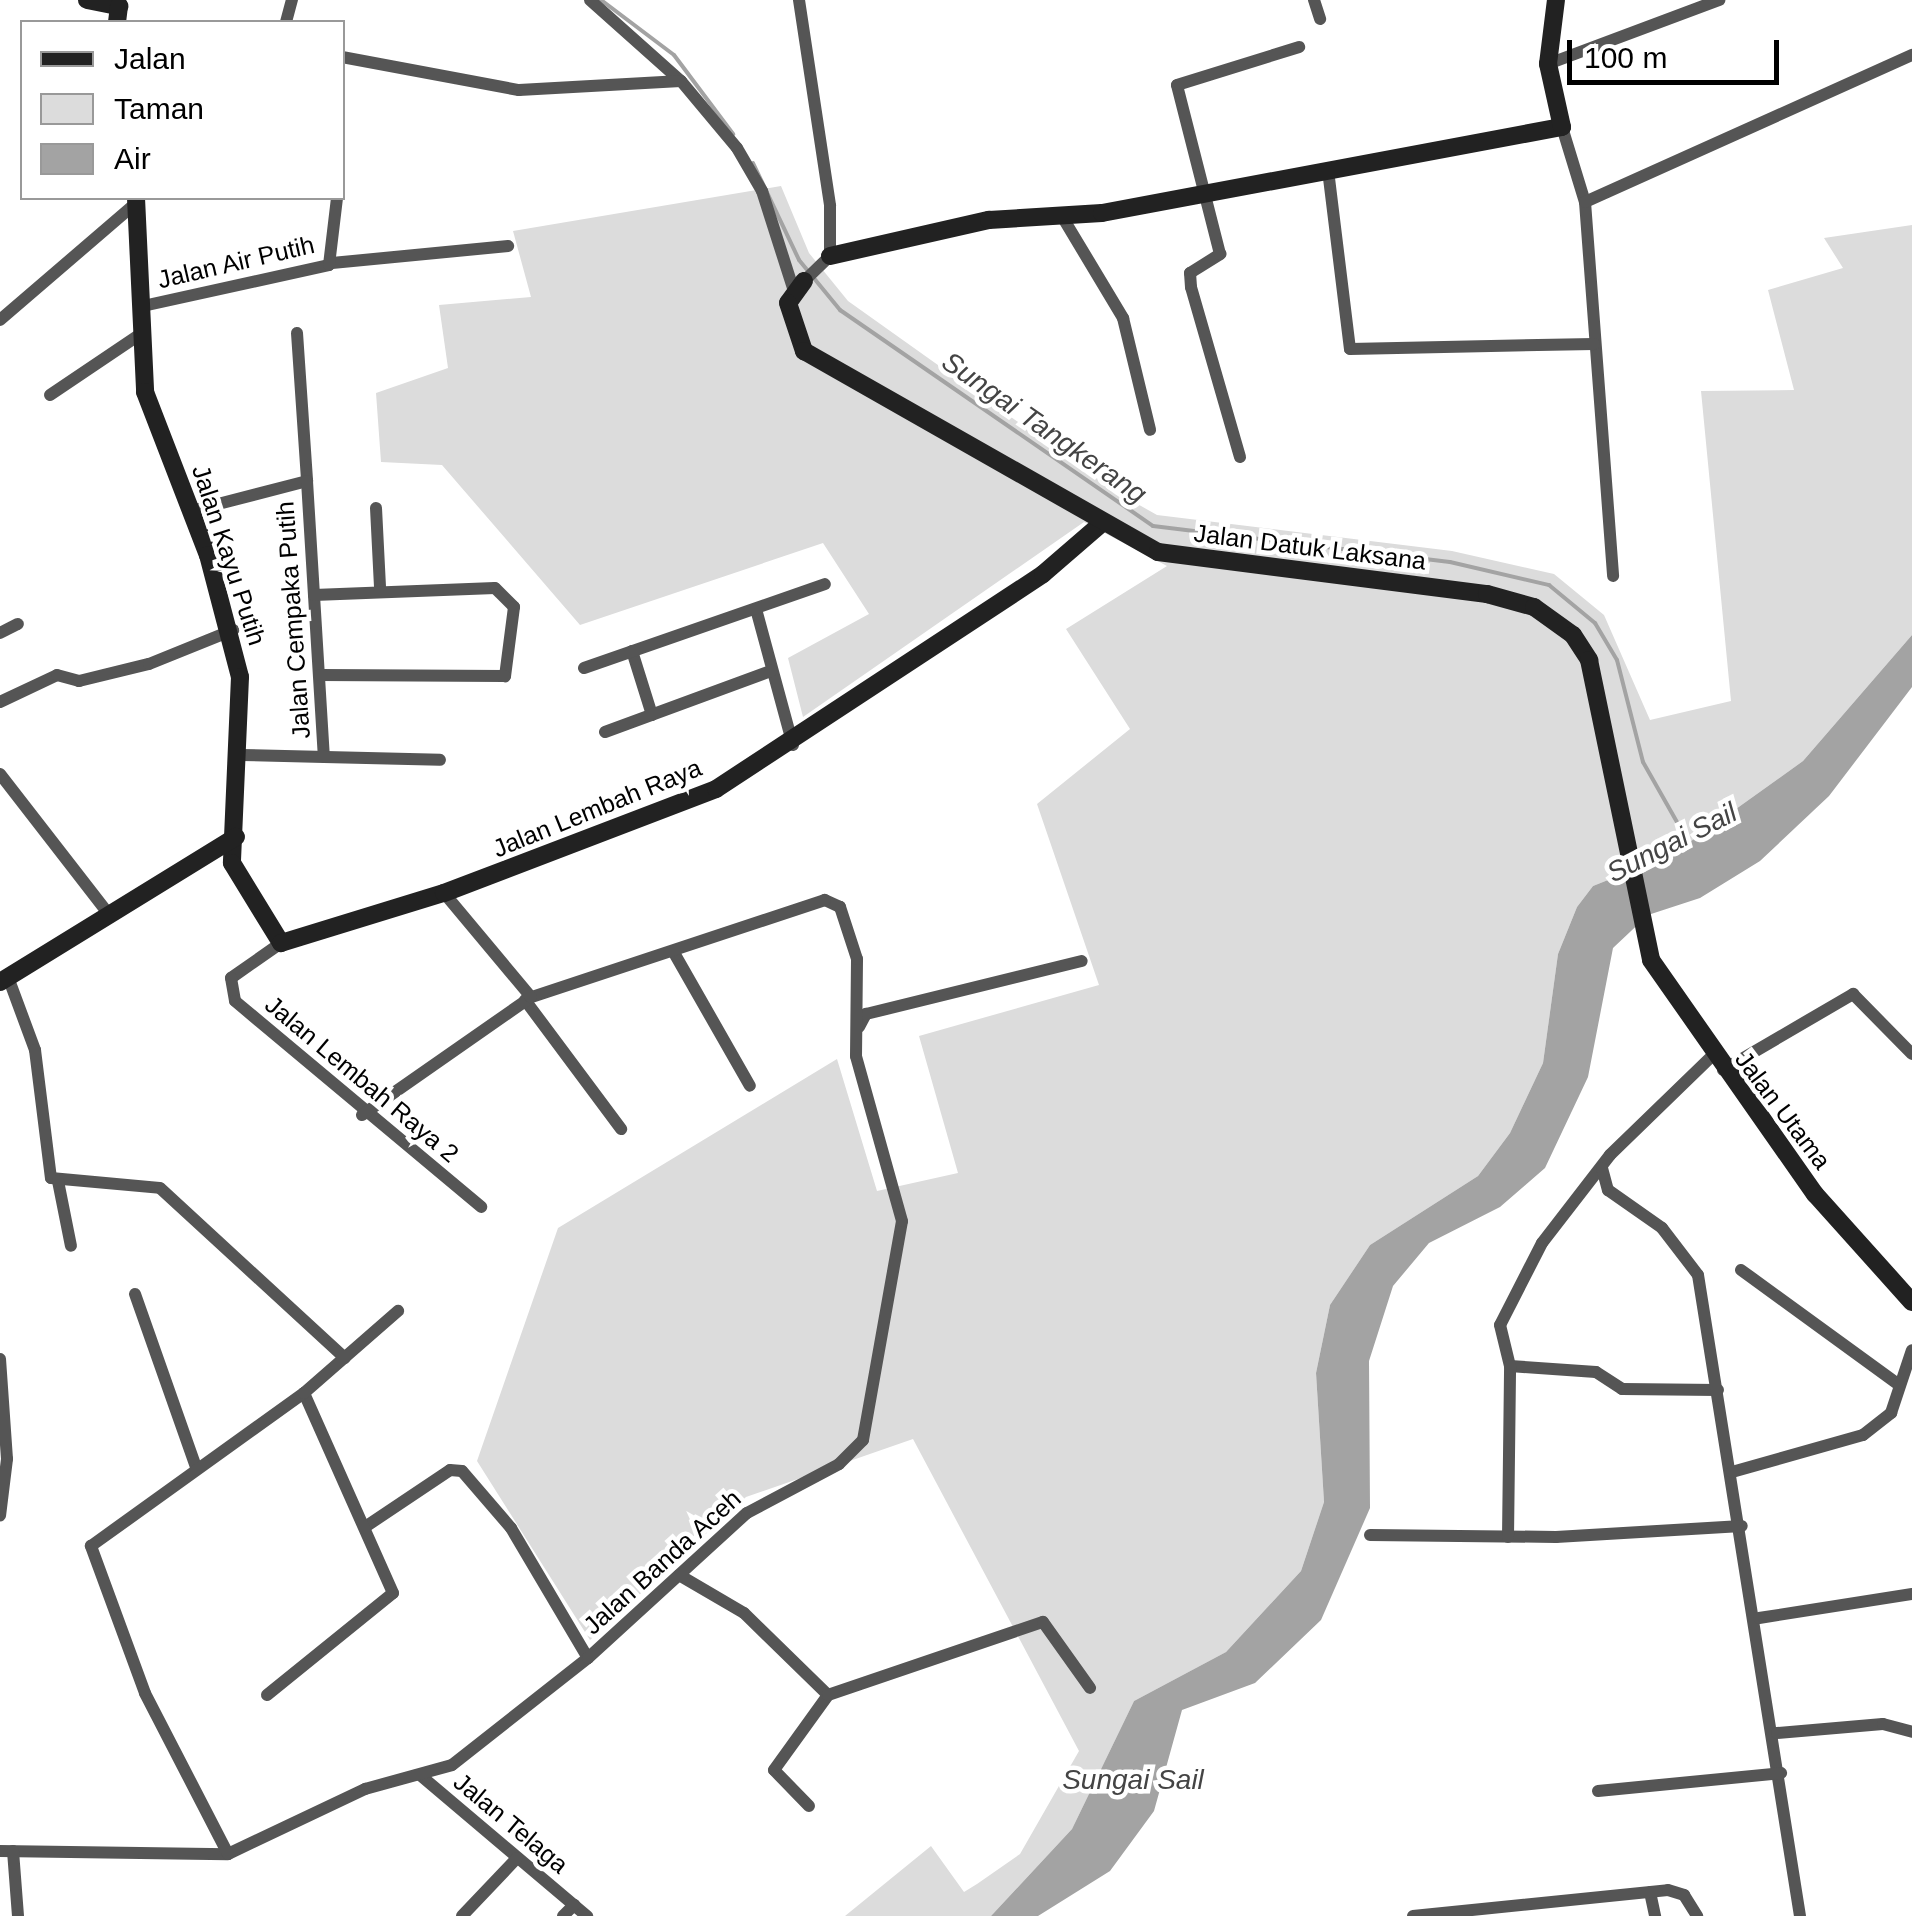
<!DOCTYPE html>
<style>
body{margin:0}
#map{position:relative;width:1912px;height:1916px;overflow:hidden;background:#fff;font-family:Helvetica,sans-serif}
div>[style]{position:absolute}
.green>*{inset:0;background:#dcdcdc}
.water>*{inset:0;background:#a3a3a3}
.stream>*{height:4px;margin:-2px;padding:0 2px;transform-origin:2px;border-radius:2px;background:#a3a3a3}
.street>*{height:12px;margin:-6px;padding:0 6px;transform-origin:6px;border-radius:6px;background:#555}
.secondary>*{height:18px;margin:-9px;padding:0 9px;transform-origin:9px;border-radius:9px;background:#222}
span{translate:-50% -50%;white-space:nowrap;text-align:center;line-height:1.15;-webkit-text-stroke:9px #fff;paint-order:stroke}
.street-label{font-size:25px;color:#000}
.water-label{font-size:28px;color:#444;font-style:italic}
.legend{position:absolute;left:20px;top:20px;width:325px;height:180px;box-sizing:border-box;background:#fff;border:2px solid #999;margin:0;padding:12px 18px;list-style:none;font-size:30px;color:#000}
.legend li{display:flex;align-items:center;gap:20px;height:50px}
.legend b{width:50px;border:2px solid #999}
.scale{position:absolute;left:1567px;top:40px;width:212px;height:45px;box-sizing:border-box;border:5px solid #000;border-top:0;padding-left:12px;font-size:30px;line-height:35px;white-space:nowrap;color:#000;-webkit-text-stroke:8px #fff;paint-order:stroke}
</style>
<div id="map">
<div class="green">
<i style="clip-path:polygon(781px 186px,809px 253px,848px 301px,1118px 493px,1157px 515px,1452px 551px,1554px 574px,1604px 615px,1650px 720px,1731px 701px,1701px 391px,1794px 390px,1768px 290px,1843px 268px,1824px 238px,1912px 225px,1912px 635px,1803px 761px,1673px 854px,1593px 886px,1577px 907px,1558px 954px,1543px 1063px,1510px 1133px,1478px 1176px,1370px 1245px,1330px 1305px,1316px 1373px,1324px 1502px,1301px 1571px,1226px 1652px,1134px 1701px,1072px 1829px,991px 1916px,845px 1916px,931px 1846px,964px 1892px,977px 1884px,1020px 1854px,1079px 1751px,913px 1439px,746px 1497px,590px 1640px,477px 1461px,558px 1228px,837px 1059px,877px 1191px,958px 1173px,919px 1036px,1099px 985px,1037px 804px,1130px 729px,1066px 629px,1167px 566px,1084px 522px,803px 717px,788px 658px,869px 614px,823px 543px,580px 625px,442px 465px,381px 462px,376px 393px,448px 368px,439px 305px,531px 297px,513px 231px)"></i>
</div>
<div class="water">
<i style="clip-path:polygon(1912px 635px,1912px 687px,1829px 796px,1760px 861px,1700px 898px,1648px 915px,1613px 948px,1588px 1077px,1545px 1168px,1500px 1207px,1429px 1243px,1393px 1286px,1369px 1361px,1370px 1508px,1321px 1620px,1255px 1683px,1182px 1710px,1154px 1811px,1110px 1871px,1038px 1916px,991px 1916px,1072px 1829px,1134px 1701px,1226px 1652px,1301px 1571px,1324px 1502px,1316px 1373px,1330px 1305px,1370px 1245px,1478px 1176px,1510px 1133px,1543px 1063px,1558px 954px,1577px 907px,1593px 886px,1673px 854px,1803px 761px)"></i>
</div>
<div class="stream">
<i style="left:601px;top:0;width:91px;rotate:37deg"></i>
<i style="left:674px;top:55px;width:99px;rotate:53.2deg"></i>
<i style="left:753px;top:163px;width:107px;rotate:64.6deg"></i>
<i style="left:799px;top:260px;width:65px;rotate:50.6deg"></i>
<i style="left:840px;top:310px;width:380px;rotate:34.6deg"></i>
<i style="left:1153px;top:526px;width:299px;rotate:6.9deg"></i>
<i style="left:1450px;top:562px;width:102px;rotate:13.1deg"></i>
<i style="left:1549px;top:585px;width:60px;rotate:39.6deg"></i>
<i style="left:1595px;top:623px;width:43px;rotate:59.3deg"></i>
<i style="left:1617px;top:660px;width:105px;rotate:75.7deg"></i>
<i style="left:1643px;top:762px;width:98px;rotate:60.5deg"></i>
</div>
<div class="street">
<i style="left:590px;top:0;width:122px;rotate:41.7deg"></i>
<i style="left:681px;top:81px;width:87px;rotate:50.1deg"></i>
<i style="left:737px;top:148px;width:50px;rotate:59.8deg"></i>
<i style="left:762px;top:191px;width:105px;rotate:72.3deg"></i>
<i style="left:799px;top:0;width:208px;rotate:81.4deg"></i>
<i style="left:830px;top:206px;width:50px;rotate:90deg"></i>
<i style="left:830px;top:256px;width:36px;rotate:136deg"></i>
<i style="left:1314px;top:0;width:20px;rotate:72deg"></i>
<i style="left:286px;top:22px;width:23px;rotate:-75deg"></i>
<i style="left:342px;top:57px;width:180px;rotate:10.6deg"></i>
<i style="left:519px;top:90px;width:162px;rotate:-3.2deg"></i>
<i style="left:1548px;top:64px;width:183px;rotate:-20.5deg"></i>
<i style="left:1562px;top:127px;width:78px;rotate:73deg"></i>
<i style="left:1585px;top:202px;width:375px;rotate:85.7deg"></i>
<i style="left:1328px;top:170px;width:180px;rotate:83deg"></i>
<i style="left:1350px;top:349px;width:244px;rotate:-1.2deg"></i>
<i style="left:1585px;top:202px;width:359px;rotate:-24.2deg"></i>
<i style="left:1063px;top:218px;width:117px;rotate:59deg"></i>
<i style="left:1123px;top:318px;width:115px;rotate:76.4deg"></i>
<i style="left:332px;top:263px;width:177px;rotate:-5.5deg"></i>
<i style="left:143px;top:306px;width:190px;rotate:-12.4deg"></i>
<i style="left:329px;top:265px;width:67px;rotate:-83.2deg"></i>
<i style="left:0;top:320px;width:181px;rotate:-40.7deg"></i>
<i style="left:297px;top:333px;width:148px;rotate:86.1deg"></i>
<i style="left:50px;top:395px;width:111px;rotate:-34deg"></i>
<i style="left:1240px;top:457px;width:177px;rotate:-106.1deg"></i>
<i style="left:1191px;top:287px;width:14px;rotate:-94deg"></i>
<i style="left:1190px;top:273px;width:36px;rotate:-32deg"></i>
<i style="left:1220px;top:254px;width:174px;rotate:-104.3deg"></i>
<i style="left:1177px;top:85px;width:128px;rotate:-17.3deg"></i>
<i style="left:376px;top:508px;width:79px;rotate:87.1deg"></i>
<i style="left:191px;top:511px;width:120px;rotate:-14.5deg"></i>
<i style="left:307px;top:481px;width:276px;rotate:86.5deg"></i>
<i style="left:314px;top:595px;width:181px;rotate:-2.2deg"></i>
<i style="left:495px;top:588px;width:27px;rotate:45deg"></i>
<i style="left:514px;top:607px;width:70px;rotate:97.4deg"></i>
<i style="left:505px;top:676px;width:185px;rotate:-179.7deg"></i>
<i style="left:756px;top:609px;width:141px;rotate:74.8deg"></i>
<i style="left:0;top:633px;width:20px;rotate:-27deg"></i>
<i style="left:632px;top:651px;width:67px;rotate:72.6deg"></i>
<i style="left:584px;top:668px;width:255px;rotate:-19.2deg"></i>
<i style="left:0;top:702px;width:63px;rotate:-25.3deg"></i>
<i style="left:57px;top:675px;width:23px;rotate:15deg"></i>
<i style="left:79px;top:681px;width:72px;rotate:-13.7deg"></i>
<i style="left:149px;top:664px;width:91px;rotate:-22deg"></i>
<i style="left:605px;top:732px;width:177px;rotate:-20.2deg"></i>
<i style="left:241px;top:755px;width:199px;rotate:1.4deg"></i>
<i style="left:0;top:774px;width:175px;rotate:52.2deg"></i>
<i style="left:281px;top:943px;width:61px;rotate:145deg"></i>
<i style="left:231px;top:978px;width:23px;rotate:80deg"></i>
<i style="left:235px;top:1001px;width:321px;rotate:39.9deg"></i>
<i style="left:673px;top:951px;width:155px;rotate:60.3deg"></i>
<i style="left:8px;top:977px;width:78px;rotate:69.7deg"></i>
<i style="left:35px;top:1050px;width:129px;rotate:82.9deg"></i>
<i style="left:51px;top:1178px;width:109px;rotate:5.2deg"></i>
<i style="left:160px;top:1188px;width:251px;rotate:42.6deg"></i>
<i style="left:525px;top:1000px;width:161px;rotate:53.3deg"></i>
<i style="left:859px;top:1027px;width:15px;rotate:-62deg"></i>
<i style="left:866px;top:1014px;width:222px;rotate:-13.8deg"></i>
<i style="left:1712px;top:1056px;width:142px;rotate:135.9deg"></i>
<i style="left:1610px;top:1155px;width:111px;rotate:127.7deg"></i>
<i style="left:1542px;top:1243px;width:92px;rotate:117.1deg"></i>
<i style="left:1500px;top:1325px;width:42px;rotate:76.3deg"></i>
<i style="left:1510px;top:1366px;width:86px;rotate:4deg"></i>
<i style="left:1596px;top:1372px;width:31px;rotate:33deg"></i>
<i style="left:1622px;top:1389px;width:96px;rotate:0.6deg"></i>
<i style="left:1723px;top:1070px;width:151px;rotate:-30.3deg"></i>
<i style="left:1853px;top:994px;width:84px;rotate:45.5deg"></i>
<i style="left:362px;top:1115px;width:206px;rotate:-34.9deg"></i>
<i style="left:1602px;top:1168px;width:23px;rotate:75deg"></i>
<i style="left:1608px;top:1190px;width:66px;rotate:35.1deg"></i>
<i style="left:1662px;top:1228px;width:59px;rotate:52.5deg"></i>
<i style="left:1698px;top:1275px;width:649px;rotate:80.96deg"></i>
<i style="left:58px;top:1181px;width:66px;rotate:78.7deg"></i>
<i style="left:1741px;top:1270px;width:194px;rotate:36deg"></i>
<i style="left:135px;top:1294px;width:183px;rotate:70.6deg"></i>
<i style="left:0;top:1359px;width:100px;rotate:86deg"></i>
<i style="left:7px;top:1459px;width:57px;rotate:97deg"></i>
<i style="left:1732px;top:1472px;width:136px;rotate:-15.8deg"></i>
<i style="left:1863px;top:1435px;width:36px;rotate:-38deg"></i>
<i style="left:1891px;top:1413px;width:66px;rotate:-71.6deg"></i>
<i style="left:365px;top:1527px;width:102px;rotate:-33.8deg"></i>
<i style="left:450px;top:1470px;width:12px;rotate:5deg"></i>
<i style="left:462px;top:1471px;width:75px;rotate:49.3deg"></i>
<i style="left:511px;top:1528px;width:151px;rotate:59.4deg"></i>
<i style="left:1370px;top:1535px;width:186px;rotate:0.6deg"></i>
<i style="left:1556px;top:1537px;width:186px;rotate:-3.4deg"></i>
<i style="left:1508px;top:1537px;width:171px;rotate:-89.3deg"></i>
<i style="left:679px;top:1575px;width:75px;rotate:30.3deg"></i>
<i style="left:744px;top:1613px;width:117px;rotate:44.3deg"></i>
<i style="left:1759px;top:1618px;width:155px;rotate:-8.9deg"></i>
<i style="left:267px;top:1695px;width:162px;rotate:-39deg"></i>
<i style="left:393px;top:1593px;width:219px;rotate:-114deg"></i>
<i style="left:1777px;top:1733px;width:106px;rotate:-4.9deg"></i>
<i style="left:1883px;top:1724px;width:30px;rotate:15deg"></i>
<i style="left:420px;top:1775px;width:219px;rotate:40.2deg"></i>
<i style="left:1598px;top:1791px;width:184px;rotate:-5.6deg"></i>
<i style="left:809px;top:1806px;width:50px;rotate:-134.2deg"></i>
<i style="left:774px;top:1770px;width:92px;rotate:-54.2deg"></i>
<i style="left:828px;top:1695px;width:227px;rotate:-18.8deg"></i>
<i style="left:1043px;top:1622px;width:81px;rotate:54.5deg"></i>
<i style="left:0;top:1851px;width:228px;rotate:0.8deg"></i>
<i style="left:228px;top:1854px;width:152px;rotate:-25.4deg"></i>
<i style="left:365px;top:1789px;width:90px;rotate:-15.4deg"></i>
<i style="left:452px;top:1765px;width:173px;rotate:-38.2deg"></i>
<i style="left:588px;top:1658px;width:215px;rotate:-42.4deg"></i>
<i style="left:747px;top:1513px;width:104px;rotate:-28deg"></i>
<i style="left:839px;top:1464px;width:34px;rotate:-45deg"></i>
<i style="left:863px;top:1440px;width:222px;rotate:-79.9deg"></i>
<i style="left:902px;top:1221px;width:171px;rotate:-105.6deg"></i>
<i style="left:856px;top:1056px;width:97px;rotate:-89.4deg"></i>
<i style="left:857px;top:959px;width:55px;rotate:-108.1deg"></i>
<i style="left:840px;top:907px;width:17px;rotate:-155deg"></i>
<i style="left:825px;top:900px;width:310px;rotate:161.7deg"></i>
<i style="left:531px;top:997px;width:136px;rotate:-129.9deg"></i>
<i style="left:13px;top:1851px;width:65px;rotate:85.6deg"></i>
<i style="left:228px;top:1854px;width:181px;rotate:-117.3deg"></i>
<i style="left:145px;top:1693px;width:157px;rotate:-110.2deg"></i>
<i style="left:91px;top:1546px;width:262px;rotate:-35.7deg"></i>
<i style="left:304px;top:1393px;width:125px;rotate:-41.1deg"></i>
<i style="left:1650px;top:1892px;width:25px;rotate:78deg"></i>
<i style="left:462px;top:1916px;width:80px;rotate:-46.5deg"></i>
<i style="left:563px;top:1916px;width:16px;rotate:-45deg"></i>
<i style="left:1413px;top:1916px;width:256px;rotate:-5.8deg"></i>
<i style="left:1668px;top:1890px;width:17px;rotate:17deg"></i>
<i style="left:1684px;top:1895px;width:25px;rotate:58deg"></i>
</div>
<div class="secondary">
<i style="left:87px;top:0;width:33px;rotate:11deg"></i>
<i style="left:119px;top:6px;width:16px;rotate:97deg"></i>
<i style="left:136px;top:198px;width:194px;rotate:87.3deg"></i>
<i style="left:145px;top:392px;width:175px;rotate:68.9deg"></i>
<i style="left:208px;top:555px;width:126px;rotate:75.3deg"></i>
<i style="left:240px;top:677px;width:186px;rotate:92.5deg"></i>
<i style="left:232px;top:863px;width:94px;rotate:58.5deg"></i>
<i style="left:281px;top:943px;width:170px;rotate:-17.1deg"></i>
<i style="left:444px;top:893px;width:291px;rotate:-20.9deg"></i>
<i style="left:716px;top:789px;width:391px;rotate:-33.3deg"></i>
<i style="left:1043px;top:574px;width:78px;rotate:-40.8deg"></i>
<i style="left:830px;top:256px;width:163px;rotate:-12.8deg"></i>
<i style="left:989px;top:220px;width:113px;rotate:-3.5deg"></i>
<i style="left:1102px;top:213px;width:468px;rotate:-10.6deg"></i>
<i style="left:1562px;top:127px;width:65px;rotate:-102.5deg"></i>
<i style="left:1548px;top:64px;width:64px;rotate:-82.9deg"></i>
<i style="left:804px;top:281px;width:27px;rotate:126deg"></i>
<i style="left:788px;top:303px;width:51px;rotate:71.6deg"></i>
<i style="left:804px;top:351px;width:407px;rotate:29.6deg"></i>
<i style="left:1158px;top:552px;width:332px;rotate:7.3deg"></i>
<i style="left:1487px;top:594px;width:49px;rotate:15.5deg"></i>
<i style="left:1534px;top:607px;width:48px;rotate:35.7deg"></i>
<i style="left:1573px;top:635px;width:30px;rotate:57deg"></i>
<i style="left:1589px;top:660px;width:306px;rotate:78.3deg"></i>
<i style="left:1651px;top:960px;width:286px;rotate:55deg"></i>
<i style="left:1815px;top:1194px;width:145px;rotate:48.1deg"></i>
<i style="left:0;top:982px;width:277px;rotate:-31.6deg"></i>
</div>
<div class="street-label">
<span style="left:236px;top:262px;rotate:-13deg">Jalan Air Putih</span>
<span style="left:1310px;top:547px;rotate:7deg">Jalan Datuk Laksana</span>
<span style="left:229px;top:555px;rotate:72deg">Jalan Kayu Putih</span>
<span style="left:293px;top:620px;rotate:-94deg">Jalan Cempaka Putih</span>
<span style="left:597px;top:808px;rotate:-22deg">Jalan Lembah Raya</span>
<span style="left:362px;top:1079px;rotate:40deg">Jalan Lembah Raya 2</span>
<span style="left:1783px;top:1110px;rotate:53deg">Jalan Utama</span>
<span style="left:662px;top:1562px;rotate:-42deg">Jalan Banda Aceh</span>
<span style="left:511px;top:1823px;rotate:40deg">Jalan Telaga</span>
</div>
<div class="water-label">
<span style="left:1044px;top:428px;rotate:35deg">Sungai Tangkerang</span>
<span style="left:1672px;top:843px;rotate:-27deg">Sungai Sail</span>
<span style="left:1133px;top:1780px">Sungai Sail</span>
</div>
<ul class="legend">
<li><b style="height:12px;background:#222"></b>Jalan</li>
<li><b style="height:28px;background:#dcdcdc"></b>Taman</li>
<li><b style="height:28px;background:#a3a3a3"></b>Air</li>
</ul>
<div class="scale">100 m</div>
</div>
